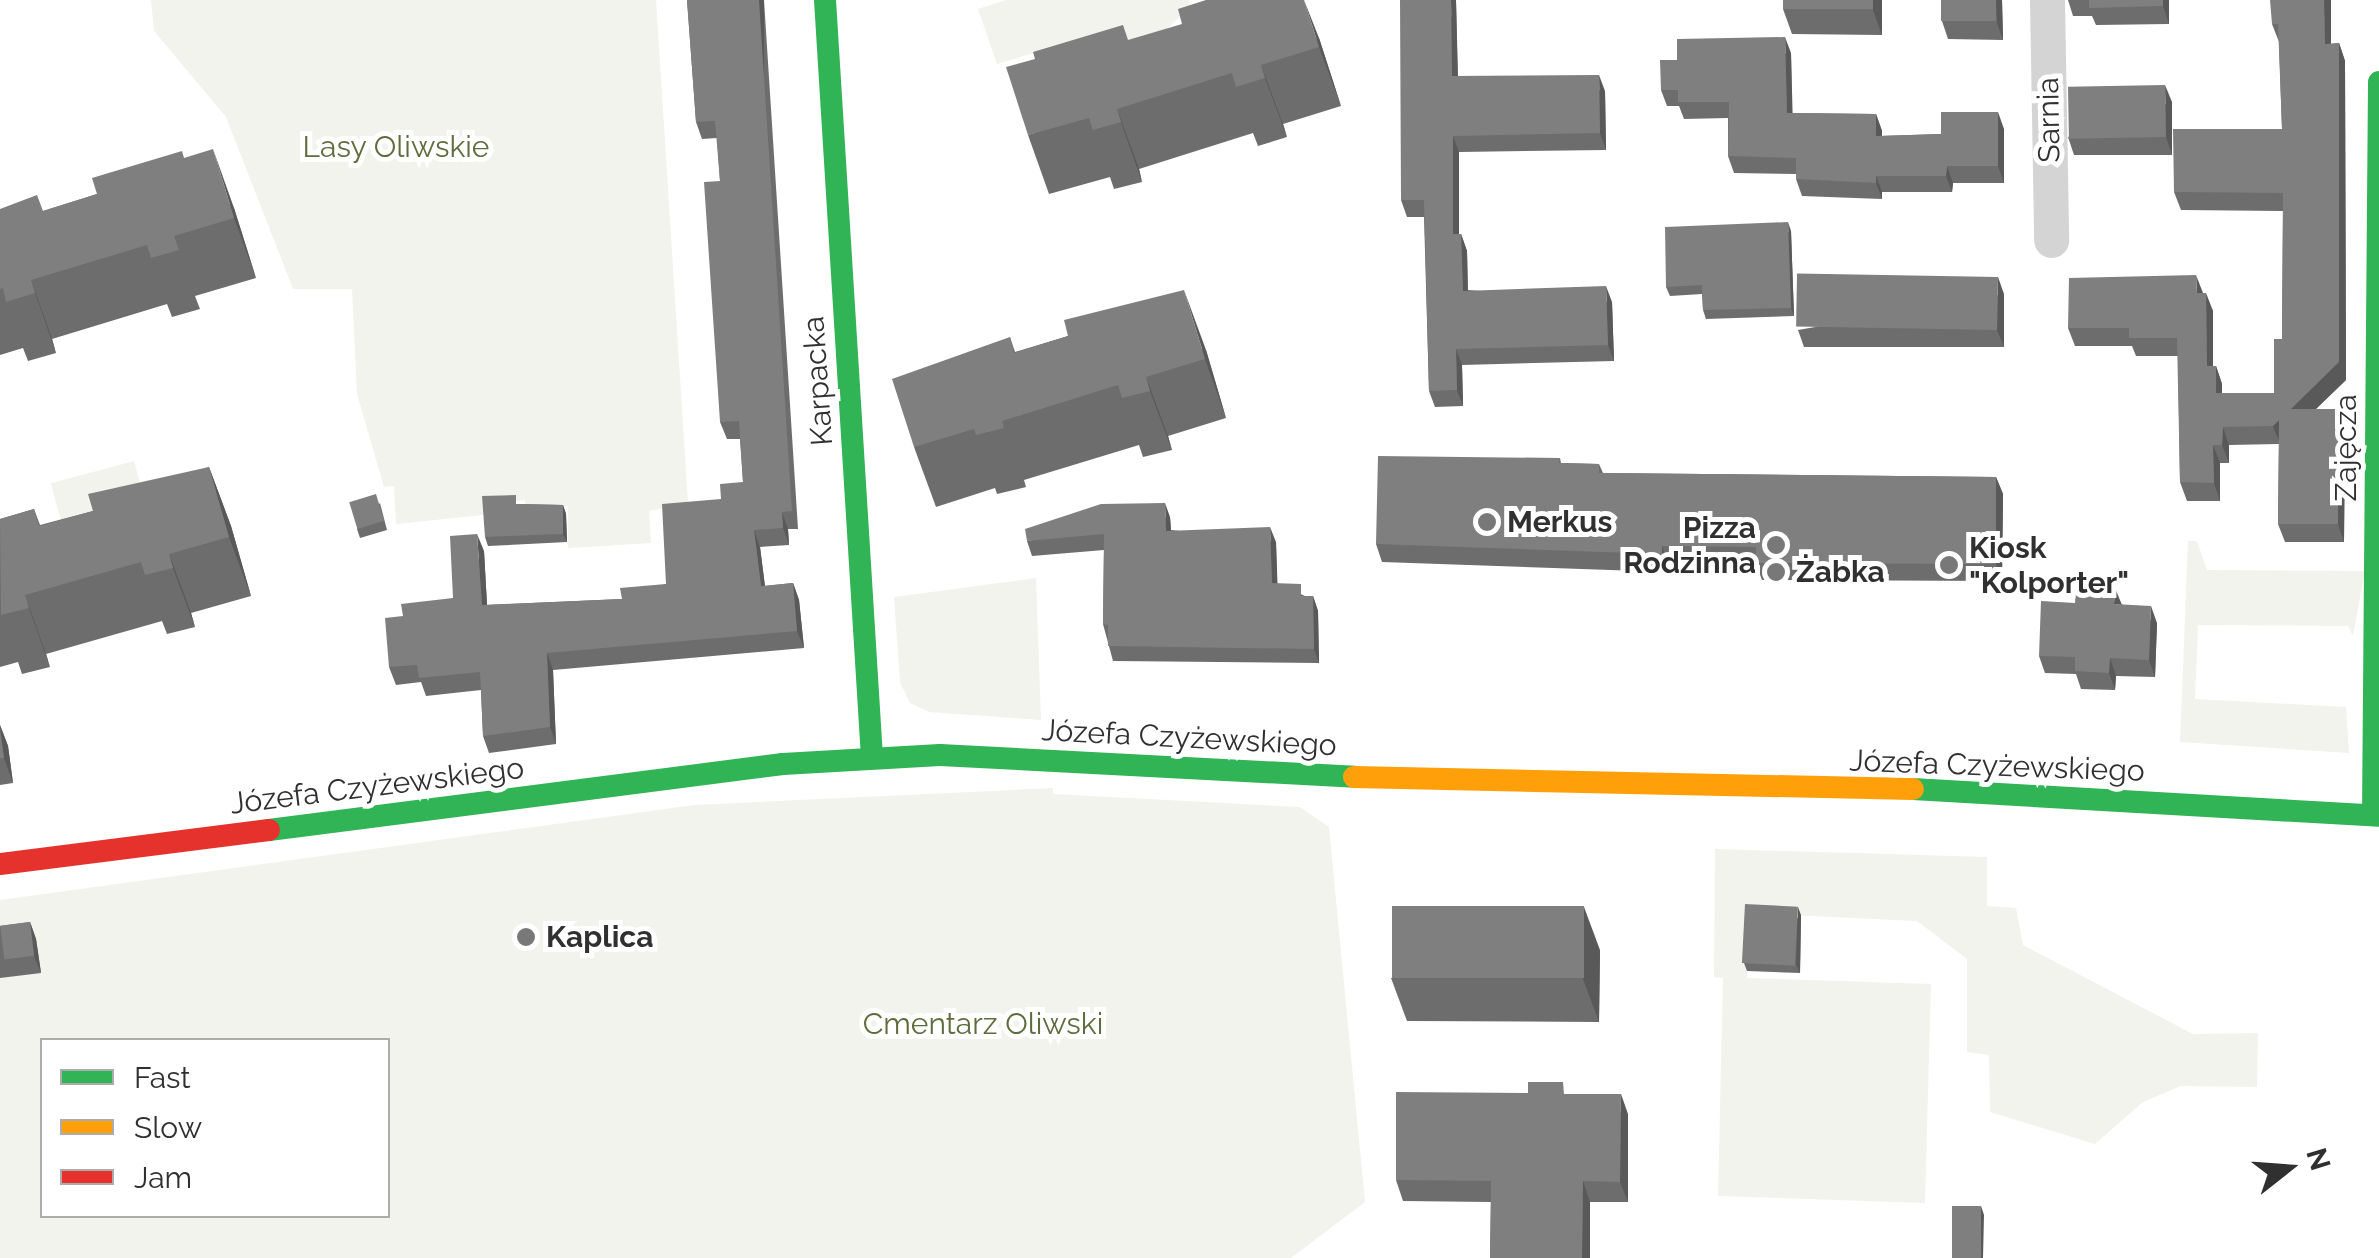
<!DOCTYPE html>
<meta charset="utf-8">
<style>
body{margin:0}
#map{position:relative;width:2379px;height:1258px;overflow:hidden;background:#fff;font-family:Raleway,sans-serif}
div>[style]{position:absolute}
.green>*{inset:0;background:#f2f3ec;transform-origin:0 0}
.street>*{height:35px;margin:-17.5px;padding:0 17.5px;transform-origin:17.5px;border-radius:17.5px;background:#d4d4d4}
.fast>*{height:22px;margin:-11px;padding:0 11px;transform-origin:11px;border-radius:11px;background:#30b455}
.slow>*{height:22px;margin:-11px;padding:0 11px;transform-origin:11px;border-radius:11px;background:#ff9f0a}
.jam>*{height:22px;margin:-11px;padding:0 11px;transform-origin:11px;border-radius:11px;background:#e5322d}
.wall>*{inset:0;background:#6d6d6d}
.shaded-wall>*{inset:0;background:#595959;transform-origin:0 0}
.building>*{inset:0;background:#7f7f7f;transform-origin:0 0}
.dots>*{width:28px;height:28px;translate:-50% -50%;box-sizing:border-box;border:5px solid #fff;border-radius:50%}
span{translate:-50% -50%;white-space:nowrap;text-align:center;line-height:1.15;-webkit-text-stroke:10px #fff;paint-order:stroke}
.street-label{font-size:30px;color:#303030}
.park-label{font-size:30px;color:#5f6d3d}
.poi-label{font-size:30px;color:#303030;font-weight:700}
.left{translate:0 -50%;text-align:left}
.right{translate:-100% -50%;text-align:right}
.legend{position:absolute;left:40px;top:1038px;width:350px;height:180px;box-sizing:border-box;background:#fff;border:2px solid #acacac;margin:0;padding:12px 18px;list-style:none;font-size:30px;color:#303030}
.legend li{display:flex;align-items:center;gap:20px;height:50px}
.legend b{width:50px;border:2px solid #acacac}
.north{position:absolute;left:2239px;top:1118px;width:100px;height:100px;-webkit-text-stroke:8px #fff;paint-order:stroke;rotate:73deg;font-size:28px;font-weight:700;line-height:40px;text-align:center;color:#303030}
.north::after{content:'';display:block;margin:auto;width:35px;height:45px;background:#303030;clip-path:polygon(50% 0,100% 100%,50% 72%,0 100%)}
</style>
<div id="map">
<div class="green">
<i style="clip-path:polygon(151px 0,656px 0,688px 503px,649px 511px,651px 543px,568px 548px,568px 506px,526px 510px,525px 500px,483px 505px,483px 515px,396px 524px,394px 486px,384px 487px,357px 394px,352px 289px,293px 289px,226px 117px,154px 31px)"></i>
<i style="clip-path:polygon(1006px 0,1189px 0,1191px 7px,1153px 41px,1078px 40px,997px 64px,978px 9px)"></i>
<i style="left:134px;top:461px;width:48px;height:86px;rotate:75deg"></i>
<i style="clip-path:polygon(2188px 541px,2197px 541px,2207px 570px,2365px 571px,2353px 636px,2348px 626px,2198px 625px,2195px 699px,2346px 707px,2349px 753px,2180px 742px)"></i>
<i style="clip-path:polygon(1036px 578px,1041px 720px,929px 712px,910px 703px,900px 682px,894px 597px)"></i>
<i style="clip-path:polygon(evenodd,1053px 788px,1053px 794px,1300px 807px,1329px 827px,1365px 1202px,1291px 1258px,0 1258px,0 900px,694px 805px,1053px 788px,42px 1040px,388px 1040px,388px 1216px,42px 1216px,42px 1040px)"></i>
<i style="clip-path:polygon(1715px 849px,1987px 857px,1987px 906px,2016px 908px,2023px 945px,2193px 1034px,2258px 1033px,2257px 1087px,2181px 1086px,2143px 1102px,2095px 1144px,1990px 1112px,1989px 1055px,1967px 1052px,1967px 959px,1917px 921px,1749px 913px,1747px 978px,1931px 984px,1925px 1203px,1718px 1196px,1723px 978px,1714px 977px)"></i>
</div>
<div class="street">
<i style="left:2047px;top:0;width:240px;rotate:89deg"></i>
</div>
<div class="fast">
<i style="left:825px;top:0;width:759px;rotate:86.45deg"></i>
<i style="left:1913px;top:789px;width:467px;rotate:3.3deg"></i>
<i style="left:2373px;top:815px;width:733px;rotate:-89.53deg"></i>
<i style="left:269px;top:830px;width:518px;rotate:-7.32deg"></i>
<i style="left:783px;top:764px;width:157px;rotate:-3.3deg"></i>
<i style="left:940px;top:755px;width:415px;rotate:3deg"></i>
</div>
<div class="slow">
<i style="left:1354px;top:777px;width:559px;rotate:1.23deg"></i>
</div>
<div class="jam">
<i style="left:0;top:864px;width:271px;rotate:-7.2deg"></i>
</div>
<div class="wall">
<i style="clip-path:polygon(687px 0,764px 0,798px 529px,788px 529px,789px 545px,760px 547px,765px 586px,793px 583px,799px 600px,804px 648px,553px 670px,556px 744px,489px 753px,483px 736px,481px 690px,426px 696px,421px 682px,396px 685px,389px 667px,403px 616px,453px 598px,484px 551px,487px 605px,622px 599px,666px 584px,721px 499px,743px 482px,740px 439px,727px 439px,720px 422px,720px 181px,717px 138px,702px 139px,696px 122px)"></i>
<i style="clip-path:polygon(1456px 0,1458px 76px,1605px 91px,1606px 150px,1459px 152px,1459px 234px,1461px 234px,1467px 251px,1468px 290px,1612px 302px,1614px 361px,1462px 365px,1463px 406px,1435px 407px,1429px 391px,1424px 217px,1407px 217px,1401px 200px)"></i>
<i style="clip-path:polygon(1882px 0,1882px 35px,1792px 34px,1783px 9px)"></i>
<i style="clip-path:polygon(1941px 0,2002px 0,2003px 40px,1948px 39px,1942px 21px)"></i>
<i style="clip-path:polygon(2068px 0,2169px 0,2169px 24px,2096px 25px,2092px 16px,2073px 16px)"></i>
<i style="clip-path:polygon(2331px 0,2331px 44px,2339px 43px,2345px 61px,2346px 380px,2316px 409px,2345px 427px,2344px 542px,2285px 542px,2278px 524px,2279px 444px,2229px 445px,2229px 463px,2220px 463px,2220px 501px,2187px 501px,2180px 482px,2178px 356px,2136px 356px,2132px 346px,2075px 346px,2068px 328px,2203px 293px,2213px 311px,2213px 366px,2216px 366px,2222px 384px,2222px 393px,2274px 393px,2282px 339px,2283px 211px,2181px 210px,2174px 192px,2282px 129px,2279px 42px,2272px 24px)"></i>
<i style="clip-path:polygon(1319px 38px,1341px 106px,1283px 124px,1287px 137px,1258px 146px,1253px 133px,1139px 169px,1142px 182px,1114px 189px,1110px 177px,1049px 194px,1028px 135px)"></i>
<i style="clip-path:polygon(1791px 53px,1792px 113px,1876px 114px,1882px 131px,1882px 136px,1941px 134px,2004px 129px,2004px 183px,1953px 183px,1952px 192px,1882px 192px,1882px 199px,1802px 196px,1796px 179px,1796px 174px,1734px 173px,1728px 156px,1728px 118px,1684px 119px,1679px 106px,1667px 106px,1661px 90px,1677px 60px)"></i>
<i style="clip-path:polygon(2172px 102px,2172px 155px,2074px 155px,2068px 137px)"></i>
<i style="clip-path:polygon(184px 158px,234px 208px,256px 278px,195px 296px,200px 309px,172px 317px,167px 304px,52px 339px,56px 353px,28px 361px,23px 348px,0 355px,0 209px,43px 211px,97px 194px)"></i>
<i style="clip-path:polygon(1791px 231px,1794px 316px,1706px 319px,1703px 310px,1702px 294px,1670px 296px,1666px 287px)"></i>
<i style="clip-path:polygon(2004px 294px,2004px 347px,1804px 347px,1798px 330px)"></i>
<i style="clip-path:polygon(1068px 336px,1206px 350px,1226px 418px,1168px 436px,1172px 450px,1143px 457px,1139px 445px,1024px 480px,1026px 487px,997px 494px,995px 488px,936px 507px,914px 447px,1010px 337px,1015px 352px)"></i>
<i style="clip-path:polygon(1560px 458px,1561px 463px,1599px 464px,1603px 473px,1996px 477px,2003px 494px,2002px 581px,1762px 580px,1756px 564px,1668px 563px,1668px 572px,1382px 562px,1376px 544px)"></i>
<i style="clip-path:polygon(209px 467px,231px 526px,251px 596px,191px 613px,195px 627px,167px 634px,162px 621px,46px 654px,50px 667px,22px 674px,18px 662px,0 667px,0 519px,34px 509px,40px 525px,93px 511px)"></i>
<i style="clip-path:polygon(380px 503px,387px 530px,360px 538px,357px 529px)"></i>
<i style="clip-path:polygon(519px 504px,563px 505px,566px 514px,567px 542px,488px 546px,485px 537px)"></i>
<i style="clip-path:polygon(1170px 517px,1171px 530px,1276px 542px,1277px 583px,1305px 596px,1313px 596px,1318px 611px,1319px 663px,1113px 661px,1103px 624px,1104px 550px,1032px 556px,1027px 541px)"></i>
<i style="clip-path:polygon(2121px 604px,2157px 623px,2155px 677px,2116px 676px,2115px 690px,2081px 689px,2076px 674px,2045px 673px,2039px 656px)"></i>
<i style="clip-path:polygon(0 725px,8px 746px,13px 783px,0 785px)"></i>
<i style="clip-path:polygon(1801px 915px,1800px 973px,1747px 971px,1744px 963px)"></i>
<i style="clip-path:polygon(30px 922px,36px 939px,41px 973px,0 978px,0 926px)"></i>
<i style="clip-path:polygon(1600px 950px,1599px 1022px,1407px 1021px,1391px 978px)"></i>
<i style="clip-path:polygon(1567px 1094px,1628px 1114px,1628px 1202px,1590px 1202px,1590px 1258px,1490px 1258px,1491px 1202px,1403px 1201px,1396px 1180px)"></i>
</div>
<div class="shaded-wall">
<i style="left:759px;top:0;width:5px;height:512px"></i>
<i style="clip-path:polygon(1304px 0,1319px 38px,1341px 106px,1319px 47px)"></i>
<i style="clip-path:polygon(1451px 0,1456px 0,1458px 93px,1452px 76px)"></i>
<i style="clip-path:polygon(1873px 0,1882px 0,1882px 35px,1873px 10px)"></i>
<i style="clip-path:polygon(1996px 0,2002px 0,2003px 40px,1997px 23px)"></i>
<i style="clip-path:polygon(2163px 0,2169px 0,2169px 24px,2163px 6px)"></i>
<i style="clip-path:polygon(2324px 0,2331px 0,2331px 62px,2325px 44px)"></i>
<i style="clip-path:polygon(1785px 37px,1791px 53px,1793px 129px,1787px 113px)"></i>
<i style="clip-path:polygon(2339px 43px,2345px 61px,2346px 380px,2297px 427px,2291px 409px)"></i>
<i style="clip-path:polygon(1261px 65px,1283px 124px,1287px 137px,1265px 78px)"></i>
<i style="clip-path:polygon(1599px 75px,1605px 91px,1606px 150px,1600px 133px)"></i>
<i style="clip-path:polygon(2165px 85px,2172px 102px,2172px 155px,2166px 137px)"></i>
<i style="clip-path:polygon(1117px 109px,1139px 169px,1142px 182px,1121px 122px)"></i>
<i style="clip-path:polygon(1998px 112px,2004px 129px,2004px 183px,1998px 166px)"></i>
<i style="clip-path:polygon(1876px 114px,1882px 131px,1882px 152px,1876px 136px)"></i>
<i style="clip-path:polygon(1453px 136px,1459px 152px,1459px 251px,1453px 234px)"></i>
<i style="clip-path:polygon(213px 149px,234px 208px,256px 278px,234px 218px)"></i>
<i style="clip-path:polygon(1947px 166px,1953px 183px,1952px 192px,1946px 176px)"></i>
<i style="clip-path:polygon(1876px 176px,1882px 192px,1882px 199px,1876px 183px)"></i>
<i style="clip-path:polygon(1788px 222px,1791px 231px,1794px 316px,1791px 308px)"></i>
<i style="clip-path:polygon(1461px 234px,1467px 251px,1468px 307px,1463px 291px)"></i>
<i style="clip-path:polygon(2196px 275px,2203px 293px,2197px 293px)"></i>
<i style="clip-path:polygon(1998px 277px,2004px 294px,2004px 347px,1997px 330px)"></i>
<i style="clip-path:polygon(31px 280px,52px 339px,56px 353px,35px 293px)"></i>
<i style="clip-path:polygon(1606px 286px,1612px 302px,1614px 361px,1608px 345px)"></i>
<i style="clip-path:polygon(1184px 290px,1206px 350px,1226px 418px,1205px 359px)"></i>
<i style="clip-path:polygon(2206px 293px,2213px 311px,2213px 385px,2207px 366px)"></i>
<i style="clip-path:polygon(1456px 349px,1462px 365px,1463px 406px,1457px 390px)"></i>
<i style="clip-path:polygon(2216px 366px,2222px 384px,2222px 411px,2216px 393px)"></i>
<i style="clip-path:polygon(1146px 377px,1168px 436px,1172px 450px,1150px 391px)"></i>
<i style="clip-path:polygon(2339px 409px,2345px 427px,2344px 542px,2338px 524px)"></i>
<i style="clip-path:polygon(2279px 420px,2280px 444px,2273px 426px)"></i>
<i style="clip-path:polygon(2223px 427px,2229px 445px,2229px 463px,2222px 445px)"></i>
<i style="clip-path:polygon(2213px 445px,2220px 463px,2220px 501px,2214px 483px)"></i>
<i style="clip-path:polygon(209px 467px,231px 526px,251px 596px,229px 537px)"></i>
<i style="clip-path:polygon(1996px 477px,2003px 494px,2002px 581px,1996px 564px)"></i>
<i style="clip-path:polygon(1165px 503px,1170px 517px,1172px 545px,1166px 531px)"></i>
<i style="clip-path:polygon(563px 505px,566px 514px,567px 542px,563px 534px)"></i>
<i style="clip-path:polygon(782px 512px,788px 529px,789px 545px,783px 528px)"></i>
<i style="clip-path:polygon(1270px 527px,1276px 542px,1278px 598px,1272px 583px)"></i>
<i style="clip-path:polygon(754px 530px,760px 547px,767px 603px,761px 586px)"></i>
<i style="clip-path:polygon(477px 534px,484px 551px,488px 622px,482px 605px)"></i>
<i style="clip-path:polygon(1662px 546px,1668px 563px,1668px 572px,1662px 554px)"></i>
<i style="clip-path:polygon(169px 554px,191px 613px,195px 627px,173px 568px)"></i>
<i style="clip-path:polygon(793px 583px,799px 600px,804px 648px,797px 631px)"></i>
<i style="clip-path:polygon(2115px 588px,2122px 605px,2114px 604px)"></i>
<i style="clip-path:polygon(25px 595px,46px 654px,50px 667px,29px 608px)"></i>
<i style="clip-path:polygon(1313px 596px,1318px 611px,1319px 663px,1314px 649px)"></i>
<i style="clip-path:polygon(2151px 606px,2157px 623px,2155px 677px,2149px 660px)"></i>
<i style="clip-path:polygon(547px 653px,553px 670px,556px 744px,550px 727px)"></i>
<i style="clip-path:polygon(2110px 658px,2116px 676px,2115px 690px,2109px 673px)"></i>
<i style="clip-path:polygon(0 725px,8px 746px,13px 783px,4px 758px)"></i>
<i style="clip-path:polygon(1584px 907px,1600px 950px,1599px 1022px,1583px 979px)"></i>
<i style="clip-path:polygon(1798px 907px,1801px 915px,1800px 973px,1796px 965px)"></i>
<i style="clip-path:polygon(30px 922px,36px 939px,41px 973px,34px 956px)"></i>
<i style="clip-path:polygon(1621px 1094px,1628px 1114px,1628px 1202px,1620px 1182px)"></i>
<i style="clip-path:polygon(1583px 1181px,1590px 1202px,1590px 1258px,1582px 1258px)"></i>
<i style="clip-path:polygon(1981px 1206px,1984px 1215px,1983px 1258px,1979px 1258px)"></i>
</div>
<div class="building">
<i style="clip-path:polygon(687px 0,759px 0,792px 511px,782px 512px,783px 528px,754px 530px,761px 586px,793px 583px,797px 631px,547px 653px,550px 727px,483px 736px,480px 672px,419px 678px,417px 665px,389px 667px,385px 618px,403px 616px,401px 604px,453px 598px,450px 536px,477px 534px,482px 605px,622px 599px,620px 588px,666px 584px,662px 504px,721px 499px,720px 484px,743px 482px,739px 421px,720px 422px,704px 182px,720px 181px,715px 121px,696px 122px)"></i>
<i style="clip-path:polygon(1206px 0,1304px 0,1319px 47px,1261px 65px,1265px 78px,1236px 87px,1232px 73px,1117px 109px,1121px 122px,1093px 130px,1089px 118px,1028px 135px,1006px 67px,1035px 59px,1033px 52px,1123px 25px,1128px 40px,1182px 24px,1178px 9px)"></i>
<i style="clip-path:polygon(1400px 0,1451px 0,1452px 76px,1599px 75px,1600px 133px,1453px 136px,1453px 234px,1461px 234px,1463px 291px,1606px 286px,1608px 345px,1456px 349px,1457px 390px,1429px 391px,1424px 200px,1401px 200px)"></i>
<i style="left:1783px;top:0;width:90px;height:9px"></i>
<i style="left:1941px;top:0;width:55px;height:21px"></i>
<i style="clip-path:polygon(2089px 0,2163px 0,2163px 6px,2089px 8px)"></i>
<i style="clip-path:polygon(2270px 0,2324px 0,2325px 44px,2339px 43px,2339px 362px,2291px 409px,2339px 409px,2338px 524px,2278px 524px,2279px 420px,2273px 426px,2223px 427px,2222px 445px,2213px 445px,2214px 483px,2180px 482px,2177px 338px,2129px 338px,2129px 328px,2068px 328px,2069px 278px,2196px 275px,2197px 293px,2206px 293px,2207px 366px,2216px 366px,2216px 393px,2274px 393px,2274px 339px,2282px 339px,2283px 193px,2174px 192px,2173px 129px,2282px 129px,2278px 24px,2272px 24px)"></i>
<i style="clip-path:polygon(1785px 37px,1787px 113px,1876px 114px,1876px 136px,1941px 134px,1941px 112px,1998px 112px,1998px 166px,1947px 166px,1946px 176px,1876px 176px,1876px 183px,1796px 179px,1796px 158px,1728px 156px,1729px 102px,1678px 102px,1678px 90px,1661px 90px,1660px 60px,1677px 60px,1677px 39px)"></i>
<i style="left:2165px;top:85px;width:52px;height:97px;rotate:89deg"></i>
<i style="clip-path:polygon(213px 149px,234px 218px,174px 236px,179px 250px,151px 258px,147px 245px,31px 280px,35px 293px,6px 302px,3px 288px,0 289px,0 209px,37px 195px,43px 211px,97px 194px,92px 178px,182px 151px,184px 158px)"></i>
<i style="clip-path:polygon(1788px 222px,1791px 308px,1703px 310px,1702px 285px,1666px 287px,1665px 227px)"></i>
<i style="left:1998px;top:277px;width:53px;height:201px;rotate:91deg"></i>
<i style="clip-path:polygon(1184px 290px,1205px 359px,1146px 377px,1150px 391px,1122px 398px,1118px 385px,1002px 421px,1004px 428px,976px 435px,974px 429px,914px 447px,892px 379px,1010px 337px,1014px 353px,1068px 336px,1064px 320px)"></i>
<i style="clip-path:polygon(1378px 456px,1560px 458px,1559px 463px,1599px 464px,1599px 473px,1996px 477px,1996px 564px,1755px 563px,1756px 547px,1662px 546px,1662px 554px,1376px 544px)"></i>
<i style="clip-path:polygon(209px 467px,229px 537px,169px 554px,173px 568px,145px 575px,141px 562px,25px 595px,29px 608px,1px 615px,0 519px,34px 509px,39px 526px,93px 511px,88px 494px)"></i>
<i style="left:376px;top:494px;width:28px;height:28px;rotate:73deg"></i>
<i style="clip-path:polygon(516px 495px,516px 504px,563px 505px,563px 534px,485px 537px,482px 496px)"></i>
<i style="clip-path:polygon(1165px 503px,1166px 531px,1270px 527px,1272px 583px,1301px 584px,1301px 596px,1313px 596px,1314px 649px,1108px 646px,1108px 625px,1103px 624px,1104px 534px,1027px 541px,1025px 529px,1101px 504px)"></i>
<i style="clip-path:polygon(2076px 586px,2115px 588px,2114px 604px,2151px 606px,2149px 660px,2110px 658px,2109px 673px,2075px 671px,2075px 657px,2039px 656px,2041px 601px,2075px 603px)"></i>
<i style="clip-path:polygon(0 731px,4px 758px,0 758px)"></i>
<i style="left:1745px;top:904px;width:53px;height:59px;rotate:3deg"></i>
<i style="left:1392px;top:906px;width:192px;height:72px"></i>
<i style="left:30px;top:922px;width:34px;height:30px;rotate:83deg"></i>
<i style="clip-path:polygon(1528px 1082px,1563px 1082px,1564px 1094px,1621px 1094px,1620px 1182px,1583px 1181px,1582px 1258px,1490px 1258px,1491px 1181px,1396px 1180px,1396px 1092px,1528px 1093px)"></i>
<i style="left:1952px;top:1206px;width:29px;height:52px"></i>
</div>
<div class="dots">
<i style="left:1487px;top:522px;background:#787878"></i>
<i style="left:1776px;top:545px;background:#787878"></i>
<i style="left:1949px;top:565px;background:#787878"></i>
<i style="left:1776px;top:572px;background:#787878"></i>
<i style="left:526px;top:937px;background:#787878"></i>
</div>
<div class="street-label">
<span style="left:2049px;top:120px;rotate:-91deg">Sarnia</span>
<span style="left:818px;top:381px;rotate:-94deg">Karpacka</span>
<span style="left:2346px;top:448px;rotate:-90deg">Zajęcza</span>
<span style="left:1189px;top:738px;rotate:3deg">Józefa Czyżewskiego</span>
<span style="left:1997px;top:766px;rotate:2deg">Józefa Czyżewskiego</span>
<span style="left:377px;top:786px;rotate:-7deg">Józefa Czyżewskiego</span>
</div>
<div class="park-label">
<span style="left:396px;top:147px">Lasy Oliwskie</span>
<span style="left:983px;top:1024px">Cmentarz Oliwski</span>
</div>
<div class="poi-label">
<span class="left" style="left:1507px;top:522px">Merkus</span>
<span class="right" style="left:1756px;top:545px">Pizza<br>Rodzinna</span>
<span class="left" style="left:1969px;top:565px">Kiosk<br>"Kolporter"</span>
<span class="left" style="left:1796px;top:572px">Żabka</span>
<span class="left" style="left:546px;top:937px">Kaplica</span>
</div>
<ul class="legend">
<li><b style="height:12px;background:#30b455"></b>Fast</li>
<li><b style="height:12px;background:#ff9f0a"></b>Slow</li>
<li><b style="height:12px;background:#e5322d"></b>Jam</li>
</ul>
<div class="north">N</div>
</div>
